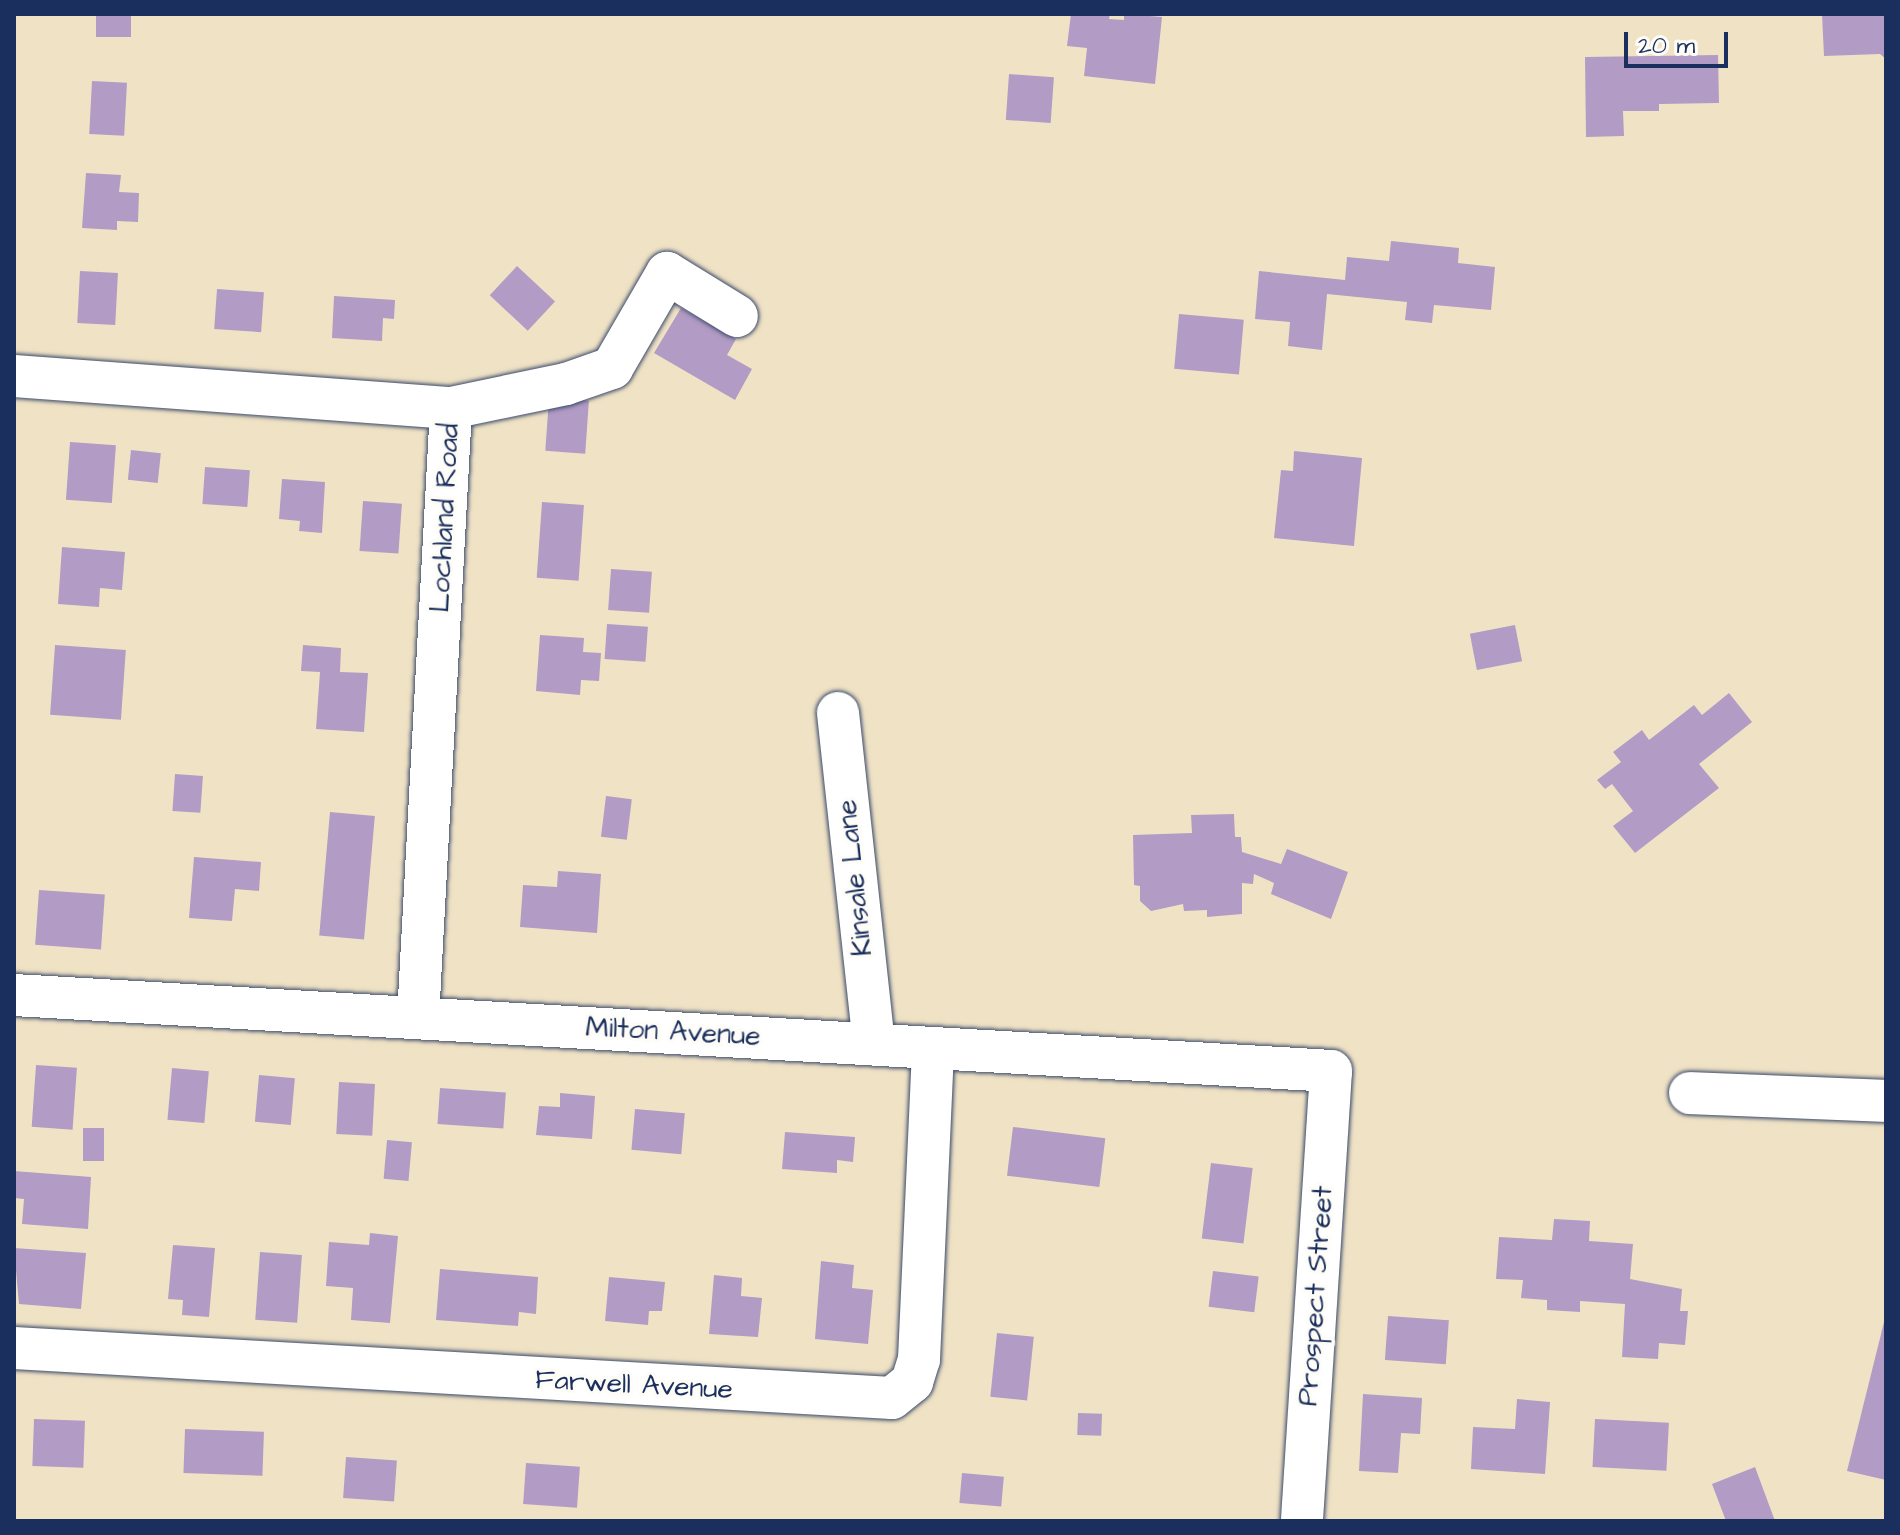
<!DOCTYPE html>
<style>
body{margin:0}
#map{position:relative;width:1900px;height:1535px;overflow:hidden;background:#f0e3c5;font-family:"Architects Daughter",sans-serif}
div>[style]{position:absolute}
.building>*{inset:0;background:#b29bc4;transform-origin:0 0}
.roads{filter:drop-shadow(0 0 2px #3b4a6d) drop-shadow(0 0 2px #3b4a6d)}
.minor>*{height:42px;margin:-21px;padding:0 21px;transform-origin:21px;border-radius:21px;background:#fff}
span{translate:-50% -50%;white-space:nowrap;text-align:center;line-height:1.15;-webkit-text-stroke:7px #fdfcf7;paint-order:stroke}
.street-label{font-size:28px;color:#1b2f5e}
.frame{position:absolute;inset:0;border:16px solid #1b2f5e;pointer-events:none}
.scale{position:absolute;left:1624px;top:32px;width:104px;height:36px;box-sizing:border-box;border:4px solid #1b2f5e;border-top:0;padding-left:10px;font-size:24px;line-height:28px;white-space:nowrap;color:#1b2f5e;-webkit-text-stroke:6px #fdfcf7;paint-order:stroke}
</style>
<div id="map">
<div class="building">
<i style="left:96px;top:14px;width:35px;height:23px"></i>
<i style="clip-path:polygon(1071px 14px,1110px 14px,1109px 19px,1124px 20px,1124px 14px,1162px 17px,1155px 84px,1084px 76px,1087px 48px,1067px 46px)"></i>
<i style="clip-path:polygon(1822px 14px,1886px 15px,1886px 59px,1880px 54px,1824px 56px)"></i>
<i style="clip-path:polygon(1718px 55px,1719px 103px,1659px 104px,1659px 111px,1623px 111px,1624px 136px,1586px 137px,1585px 57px)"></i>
<i style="left:1009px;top:74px;width:45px;height:46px;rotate:4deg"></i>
<i style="left:92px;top:81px;width:35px;height:53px;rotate:3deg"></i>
<i style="clip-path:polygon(86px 173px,121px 175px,119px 192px,139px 193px,138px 222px,117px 221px,117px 230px,82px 228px)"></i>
<i style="clip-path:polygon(1391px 241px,1459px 248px,1458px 263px,1495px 267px,1491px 310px,1434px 305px,1432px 323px,1405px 320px,1407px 302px,1327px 294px,1322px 350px,1288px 346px,1290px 322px,1255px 319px,1259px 271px,1345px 280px,1347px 257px,1389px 261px)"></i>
<i style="left:517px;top:266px;width:52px;height:40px;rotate:43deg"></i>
<i style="left:80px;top:271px;width:38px;height:52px;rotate:3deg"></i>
<i style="left:217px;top:289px;width:47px;height:40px;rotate:4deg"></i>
<i style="clip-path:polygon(334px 296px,395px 300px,394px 319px,383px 318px,382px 341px,332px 338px)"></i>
<i style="clip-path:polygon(681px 308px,736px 339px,727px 355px,752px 369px,735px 400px,654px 353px)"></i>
<i style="left:1179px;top:314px;width:65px;height:55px;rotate:5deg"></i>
<i style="left:549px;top:398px;width:40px;height:53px;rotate:4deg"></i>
<i style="left:70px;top:442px;width:46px;height:58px;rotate:4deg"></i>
<i style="left:131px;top:450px;width:30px;height:30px;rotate:6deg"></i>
<i style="clip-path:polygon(1294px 451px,1362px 458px,1354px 546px,1274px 538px,1281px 470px,1293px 471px)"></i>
<i style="left:205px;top:467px;width:45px;height:37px;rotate:4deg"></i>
<i style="clip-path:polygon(282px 479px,325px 482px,322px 533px,299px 531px,300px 521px,279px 519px)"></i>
<i style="left:363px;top:501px;width:39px;height:50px;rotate:4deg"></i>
<i style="left:542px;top:502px;width:42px;height:76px;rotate:4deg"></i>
<i style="clip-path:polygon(62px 547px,125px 552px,122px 590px,100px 588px,99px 607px,58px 604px)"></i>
<i style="left:611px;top:569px;width:41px;height:41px;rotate:4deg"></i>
<i style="left:607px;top:624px;width:41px;height:35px;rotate:4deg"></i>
<i style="left:1515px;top:625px;width:37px;height:46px;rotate:79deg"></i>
<i style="clip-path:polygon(540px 635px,584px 638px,583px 652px,601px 653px,599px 681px,581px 680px,580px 695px,536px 691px)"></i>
<i style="left:55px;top:645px;width:71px;height:70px;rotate:4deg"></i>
<i style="clip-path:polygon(303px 645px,341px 648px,340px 672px,368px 673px,364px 732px,316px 729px,320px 672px,301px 671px)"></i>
<i style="clip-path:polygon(1729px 693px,1752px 722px,1699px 764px,1719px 788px,1635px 853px,1613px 826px,1633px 811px,1612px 784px,1605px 789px,1597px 780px,1621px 762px,1613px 752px,1642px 730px,1649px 740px,1694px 705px,1702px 715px)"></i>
<i style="left:175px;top:774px;width:28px;height:37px;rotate:4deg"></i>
<i style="left:606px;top:796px;width:26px;height:41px;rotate:7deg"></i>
<i style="left:330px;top:812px;width:45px;height:124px;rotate:5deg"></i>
<i style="clip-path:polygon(1234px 814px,1235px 837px,1241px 837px,1242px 852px,1281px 864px,1287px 849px,1348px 872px,1331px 919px,1271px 894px,1274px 883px,1254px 874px,1253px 884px,1242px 883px,1242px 914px,1207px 917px,1207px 910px,1184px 911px,1183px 904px,1151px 911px,1140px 901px,1140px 886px,1134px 885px,1133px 835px,1192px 833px,1191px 815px)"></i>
<i style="clip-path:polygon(194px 857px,261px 862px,259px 891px,235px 889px,232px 921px,189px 918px)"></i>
<i style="clip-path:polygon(558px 871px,601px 874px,597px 933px,520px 927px,523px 885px,557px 887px)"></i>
<i style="left:39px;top:890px;width:66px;height:55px;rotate:4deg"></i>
<i style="left:36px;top:1065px;width:41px;height:62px;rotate:4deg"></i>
<i style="left:172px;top:1068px;width:37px;height:52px;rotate:5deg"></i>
<i style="left:259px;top:1075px;width:36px;height:47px;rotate:5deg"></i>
<i style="left:339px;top:1082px;width:36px;height:52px;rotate:3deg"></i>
<i style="left:440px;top:1088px;width:66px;height:36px;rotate:4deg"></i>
<i style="clip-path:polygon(560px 1093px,595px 1096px,592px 1139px,536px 1135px,539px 1106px,560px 1107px)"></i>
<i style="left:635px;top:1109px;width:50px;height:41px;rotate:5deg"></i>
<i style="left:1013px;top:1127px;width:93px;height:49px;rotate:7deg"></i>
<i style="left:83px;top:1128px;width:21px;height:33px"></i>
<i style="clip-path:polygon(785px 1132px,855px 1137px,853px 1162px,837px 1160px,837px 1173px,782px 1169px)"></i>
<i style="left:387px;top:1140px;width:25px;height:39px;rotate:5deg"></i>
<i style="left:1211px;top:1163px;width:42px;height:76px;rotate:7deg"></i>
<i style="clip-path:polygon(14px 1171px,91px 1177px,88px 1229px,22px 1224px,24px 1199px,14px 1198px)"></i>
<i style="clip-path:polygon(1554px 1219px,1590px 1221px,1589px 1241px,1633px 1244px,1630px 1279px,1682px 1289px,1680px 1311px,1688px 1311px,1685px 1345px,1659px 1343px,1658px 1359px,1622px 1357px,1625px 1304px,1580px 1301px,1580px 1312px,1547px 1310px,1547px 1300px,1521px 1298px,1523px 1280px,1496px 1279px,1499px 1237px,1552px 1240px)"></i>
<i style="clip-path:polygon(370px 1233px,398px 1236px,390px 1323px,351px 1320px,353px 1288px,326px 1286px,329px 1242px,369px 1245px)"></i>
<i style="clip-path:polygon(173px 1245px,215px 1248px,209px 1317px,182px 1315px,183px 1300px,168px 1299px)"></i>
<i style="clip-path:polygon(14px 1248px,86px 1253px,81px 1309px,19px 1304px)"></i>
<i style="left:260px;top:1252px;width:42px;height:68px;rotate:4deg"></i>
<i style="clip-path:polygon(821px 1261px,854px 1265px,852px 1288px,873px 1290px,868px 1344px,815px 1339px)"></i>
<i style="clip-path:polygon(440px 1269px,538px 1277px,536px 1314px,519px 1312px,518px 1326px,436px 1320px)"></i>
<i style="left:1213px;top:1271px;width:46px;height:36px;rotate:7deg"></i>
<i style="clip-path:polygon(714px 1275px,742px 1278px,741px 1296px,762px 1298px,758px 1337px,709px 1334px)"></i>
<i style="clip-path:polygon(609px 1277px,665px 1282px,662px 1311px,649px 1311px,648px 1325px,605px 1321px)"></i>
<i style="clip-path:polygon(1886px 1314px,1886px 1480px,1847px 1471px)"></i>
<i style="left:1388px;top:1316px;width:61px;height:44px;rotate:4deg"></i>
<i style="left:997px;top:1333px;width:37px;height:64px;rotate:6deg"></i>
<i style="clip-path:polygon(1363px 1394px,1422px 1398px,1420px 1434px,1401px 1433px,1398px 1473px,1359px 1471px)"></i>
<i style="clip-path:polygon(1517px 1399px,1550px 1402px,1545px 1474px,1471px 1469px,1473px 1427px,1515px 1429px)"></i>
<i style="left:1078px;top:1413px;width:24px;height:22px;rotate:2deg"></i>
<i style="left:34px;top:1419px;width:51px;height:47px;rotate:2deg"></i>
<i style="left:1595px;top:1419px;width:74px;height:48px;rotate:3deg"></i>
<i style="left:185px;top:1429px;width:79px;height:44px;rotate:2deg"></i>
<i style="left:346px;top:1457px;width:51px;height:41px;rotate:4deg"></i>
<i style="left:526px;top:1463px;width:54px;height:41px;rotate:4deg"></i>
<i style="clip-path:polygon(1755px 1467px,1775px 1521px,1726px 1521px,1712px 1484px)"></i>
<i style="left:962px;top:1473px;width:42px;height:30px;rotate:5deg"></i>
</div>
<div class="roads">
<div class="minor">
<i style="left:14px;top:376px;width:438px;rotate:4.2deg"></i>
<i style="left:451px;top:408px;width:117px;rotate:-11.8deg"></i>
<i style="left:566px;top:384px;width:49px;rotate:-19.2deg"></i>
<i style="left:612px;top:368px;width:110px;rotate:-59.9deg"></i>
<i style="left:667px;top:273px;width:82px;rotate:31.6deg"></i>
<i style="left:838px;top:713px;width:333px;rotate:83.8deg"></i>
<i style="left:14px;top:995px;width:1319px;rotate:3.3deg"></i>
<i style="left:1331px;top:1071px;width:451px;rotate:93.7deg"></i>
<i style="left:418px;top:1018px;width:611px;rotate:-86.9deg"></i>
<i style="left:1690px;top:1093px;width:196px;rotate:2.3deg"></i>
<i style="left:14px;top:1348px;width:879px;rotate:3.26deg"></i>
<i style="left:892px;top:1398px;width:26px;rotate:-39deg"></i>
<i style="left:912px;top:1382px;width:24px;rotate:-73deg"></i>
<i style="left:919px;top:1359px;width:311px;rotate:-87.4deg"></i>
</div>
</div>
<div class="street-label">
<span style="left:445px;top:518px;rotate:-87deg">Lochland Road</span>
<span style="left:855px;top:878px;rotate:-96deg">Kinsale Lane</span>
<span style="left:673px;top:1032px;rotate:3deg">Milton Avenue</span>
<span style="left:1316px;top:1296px;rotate:-86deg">Prospect Street</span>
<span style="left:634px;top:1385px;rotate:3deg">Farwell Avenue</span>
</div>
<div class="frame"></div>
<div class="scale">20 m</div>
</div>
